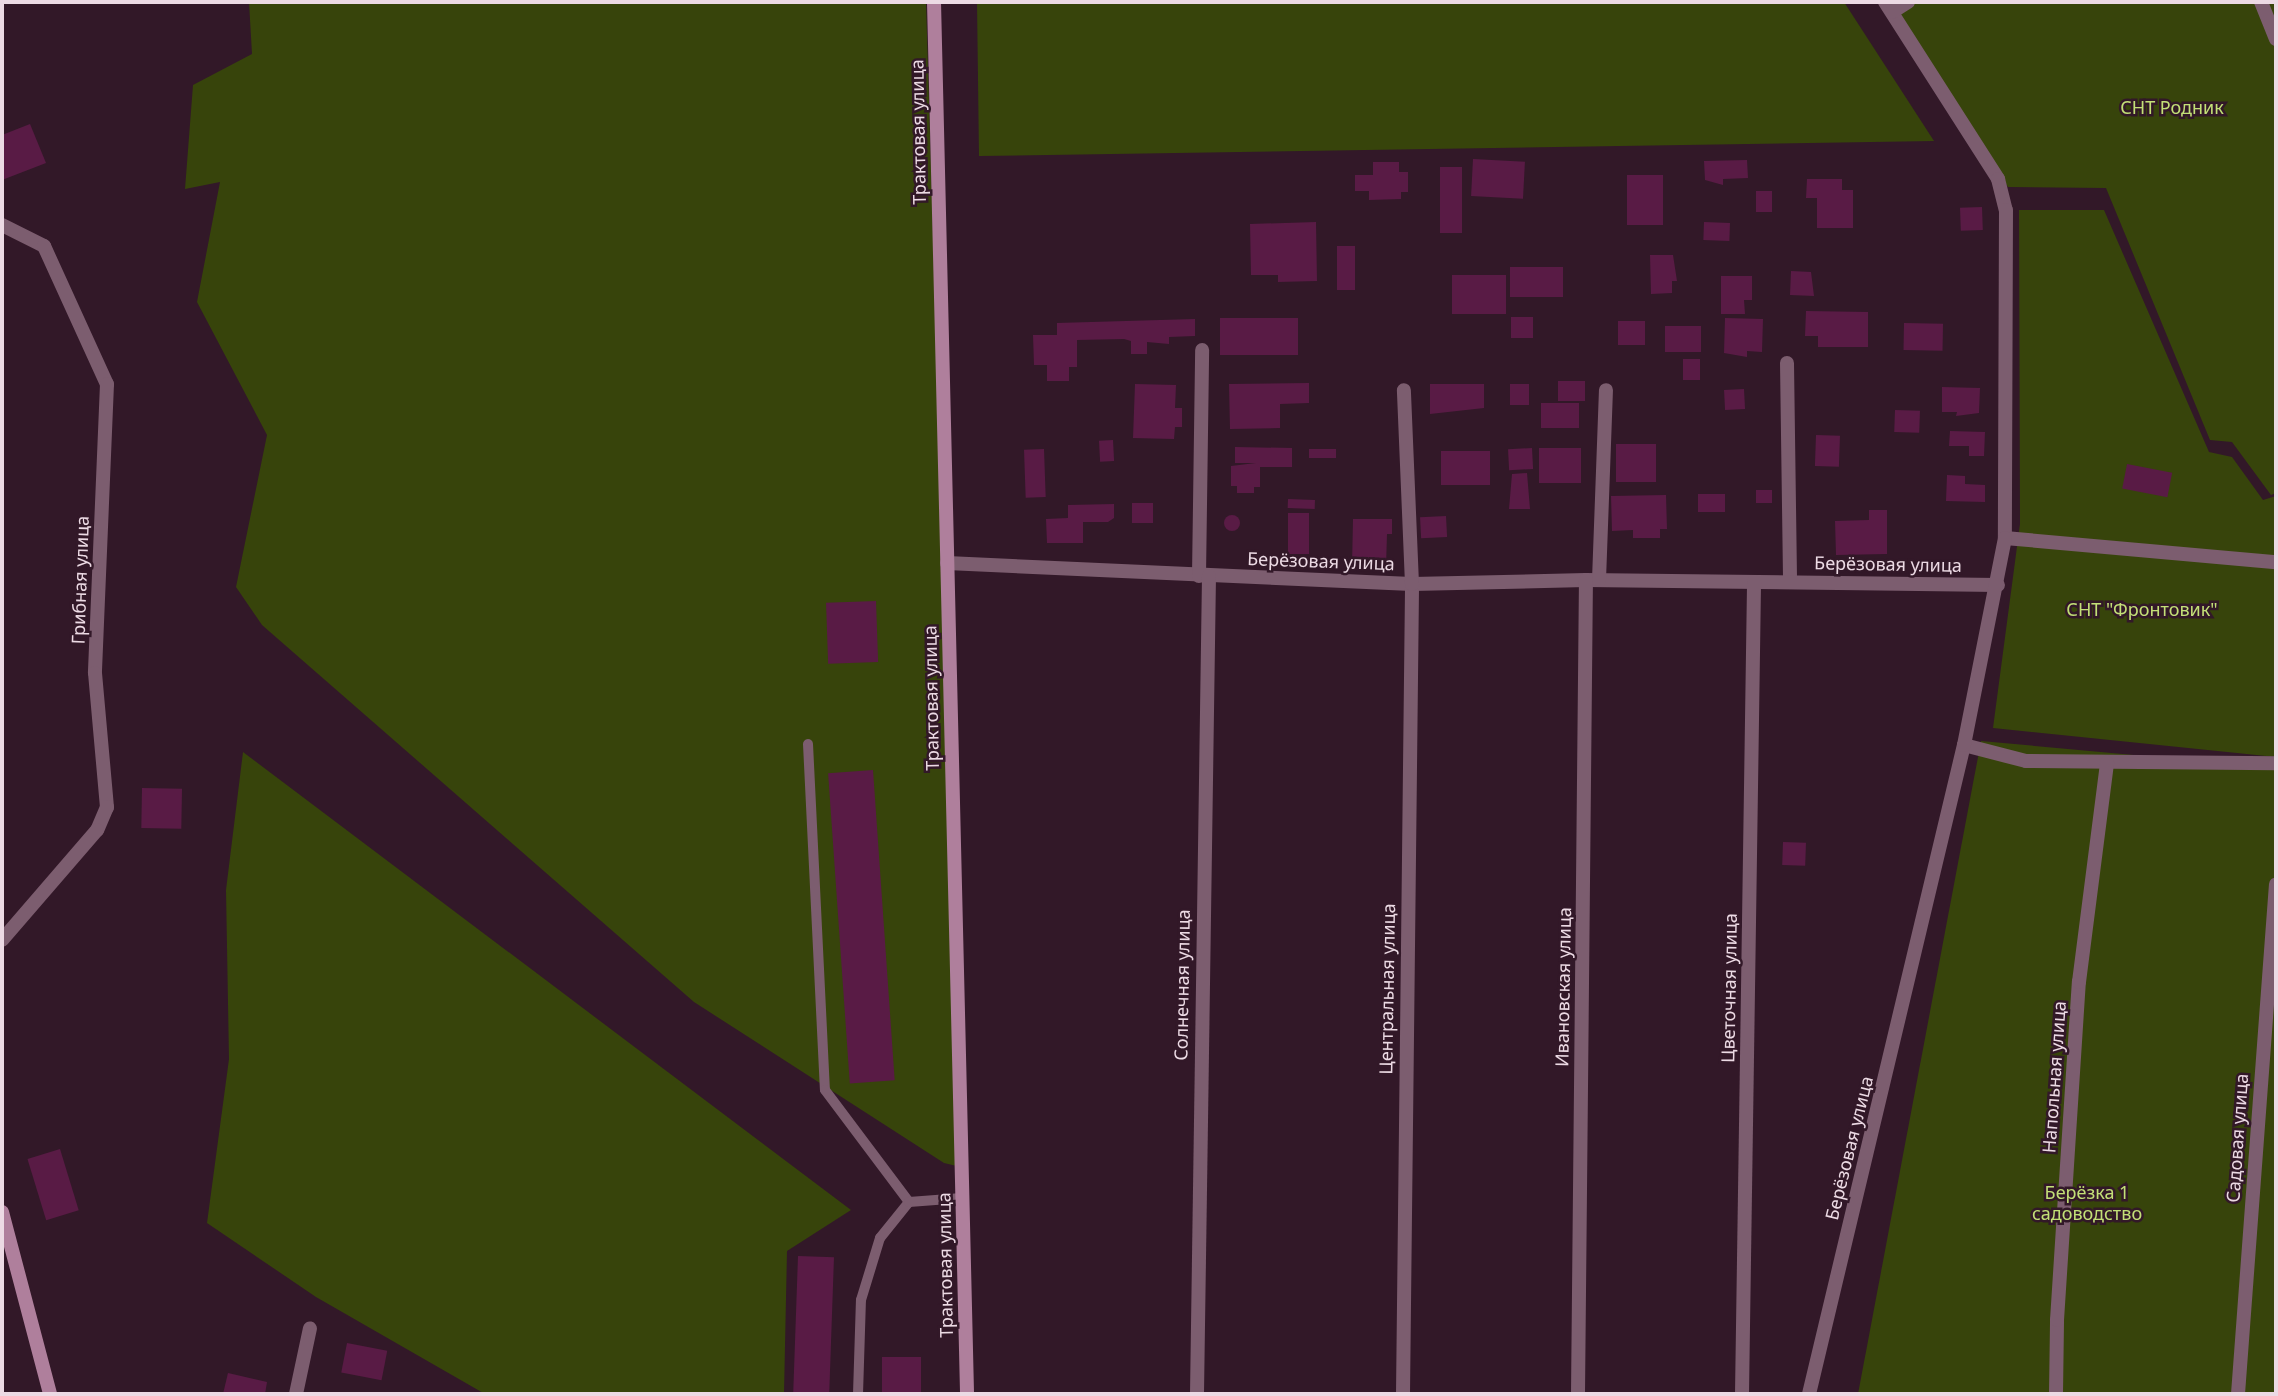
<!DOCTYPE html>
<meta charset="utf-8">
<style>
body{margin:0}
#map{position:relative;width:2278px;height:1396px;overflow:hidden;background:#321828;font-family:"Noto Sans",sans-serif}
div>[style]{position:absolute}
.green>*{inset:0;background:#37440b}
.building>*{inset:0;background:#591b45;transform-origin:0 0}
.round{border-radius:50%}
.lane>*{height:10px;margin:-5px;padding:0 5px;transform-origin:5px;border-radius:5px;background:#7c5d6f}
.street>*{height:14px;margin:-7px;padding:0 7px;transform-origin:7px;border-radius:7px;background:#7c5d6f}
.secondary>*{height:14px;margin:-7px;padding:0 7px;transform-origin:7px;border-radius:7px;background:#af7f9c}
span{translate:-50% -50%;white-space:nowrap;text-align:center;line-height:1.15;-webkit-text-stroke:5px #321828;paint-order:stroke}
.park-label{font-size:18px;color:#c3e077}
.street-label{font-size:18px;color:#ecdae4}
.frame{position:absolute;inset:0;border:4px solid #ecdae4;pointer-events:none}
</style>
<div id="map">
<div class="green">
<i style="clip-path:polygon(249px 2px,926px 2px,961px 1167px,944px 1163px,694px 1002px,262px 625px,236px 587px,267px 435px,197px 302px,220px 182px,185px 189px,193px 85px,252px 54px)"></i>
<i style="clip-path:polygon(977px 2px,1844px 2px,1934px 141px,979px 156px)"></i>
<i style="clip-path:polygon(1882px 2px,2276px 2px,2276px 493px,2271px 495px,2232px 442px,2210px 440px,2106px 188px,2008px 187px)"></i>
<i style="clip-path:polygon(2019px 210px,2104px 210px,2209px 452px,2232px 457px,2263px 500px,2276px 496px,2276px 757px,1993px 728px,2020px 524px)"></i>
<i style="clip-path:polygon(1981px 741px,2276px 768px,2276px 1394px,1858px 1394px)"></i>
<i style="clip-path:polygon(243px 752px,851px 1210px,787px 1251px,784px 1394px,485px 1394px,316px 1297px,207px 1223px,229px 1059px,226px 890px)"></i>
</div>
<div class="building">
<i style="clip-path:polygon(30px 124px,46px 163px,2px 180px,2px 135px)"></i>
<i style="left:1473px;top:159px;width:52px;height:37px;rotate:3deg"></i>
<i style="clip-path:polygon(1747px 160px,1748px 178px,1723px 179px,1723px 185px,1705px 180px,1704px 161px)"></i>
<i style="clip-path:polygon(1373px 162px,1399px 162px,1399px 172px,1408px 172px,1408px 192px,1401px 192px,1401px 199px,1369px 200px,1369px 191px,1355px 191px,1355px 175px,1373px 175px)"></i>
<i style="left:1440px;top:167px;width:22px;height:66px"></i>
<i style="left:1627px;top:175px;width:36px;height:50px"></i>
<i style="clip-path:polygon(1807px 179px,1842px 179px,1842px 190px,1853px 190px,1853px 228px,1817px 228px,1817px 198px,1806px 198px)"></i>
<i style="left:1756px;top:191px;width:16px;height:21px"></i>
<i style="left:1982px;top:207px;width:23px;height:22px;rotate:88deg"></i>
<i style="clip-path:polygon(1316px 222px,1317px 281px,1278px 282px,1278px 275px,1251px 275px,1250px 224px)"></i>
<i style="left:1704px;top:222px;width:26px;height:18px;rotate:2deg"></i>
<i style="left:1337px;top:246px;width:18px;height:44px"></i>
<i style="clip-path:polygon(1650px 255px,1673px 255px,1677px 281px,1672px 281px,1672px 293px,1651px 294px)"></i>
<i style="left:1510px;top:267px;width:53px;height:30px"></i>
<i style="clip-path:polygon(1791px 271px,1811px 272px,1814px 296px,1790px 295px)"></i>
<i style="left:1506px;top:275px;width:39px;height:54px;rotate:90deg"></i>
<i style="clip-path:polygon(1721px 276px,1752px 276px,1752px 300px,1744px 300px,1745px 314px,1721px 314px)"></i>
<i style="clip-path:polygon(1806px 311px,1868px 312px,1868px 347px,1818px 347px,1818px 336px,1805px 336px)"></i>
<i style="left:1511px;top:317px;width:22px;height:21px"></i>
<i style="left:1298px;top:318px;width:37px;height:78px;rotate:90deg"></i>
<i style="clip-path:polygon(1725px 318px,1763px 319px,1762px 352px,1747px 351px,1747px 357px,1724px 353px)"></i>
<i style="clip-path:polygon(1195px 319px,1195px 336px,1169px 337px,1169px 344px,1147px 342px,1147px 354px,1131px 354px,1131px 341px,1124px 339px,1077px 340px,1077px 367px,1069px 367px,1069px 381px,1047px 381px,1047px 365px,1034px 365px,1033px 335px,1057px 335px,1057px 323px)"></i>
<i style="left:1618px;top:321px;width:27px;height:24px"></i>
<i style="left:1904px;top:323px;width:39px;height:27px;rotate:1deg"></i>
<i style="left:1665px;top:326px;width:36px;height:26px"></i>
<i style="left:1683px;top:359px;width:17px;height:21px"></i>
<i style="left:1558px;top:381px;width:27px;height:20px"></i>
<i style="clip-path:polygon(1309px 383px,1309px 403px,1280px 404px,1280px 428px,1230px 429px,1229px 384px)"></i>
<i style="clip-path:polygon(1135px 384px,1176px 385px,1175px 408px,1182px 408px,1182px 427px,1175px 427px,1174px 439px,1133px 438px)"></i>
<i style="clip-path:polygon(1430px 384px,1484px 384px,1484px 408px,1430px 414px)"></i>
<i style="left:1510px;top:384px;width:19px;height:21px"></i>
<i style="clip-path:polygon(1942px 387px,1980px 388px,1979px 413px,1956px 416px,1957px 412px,1942px 412px)"></i>
<i style="left:1744px;top:389px;width:20px;height:20px;rotate:87deg"></i>
<i style="left:1579px;top:403px;width:25px;height:38px;rotate:90deg"></i>
<i style="left:1895px;top:410px;width:25px;height:22px;rotate:2deg"></i>
<i style="clip-path:polygon(1950px 431px,1985px 432px,1984px 456px,1969px 456px,1969px 446px,1949px 446px)"></i>
<i style="left:1816px;top:435px;width:24px;height:31px;rotate:2deg"></i>
<i style="left:1113px;top:440px;width:21px;height:14px;rotate:87deg"></i>
<i style="left:1616px;top:444px;width:40px;height:38px"></i>
<i style="clip-path:polygon(1235px 447px,1292px 448px,1292px 467px,1260px 467px,1260px 487px,1254px 487px,1254px 493px,1237px 493px,1237px 486px,1231px 486px,1231px 466px,1256px 463px,1235px 463px)"></i>
<i style="left:1532px;top:448px;width:21px;height:24px;rotate:87deg"></i>
<i style="left:1581px;top:448px;width:35px;height:42px;rotate:90deg"></i>
<i style="left:1044px;top:449px;width:48px;height:20px;rotate:88deg"></i>
<i style="left:1336px;top:449px;width:9px;height:27px;rotate:90deg"></i>
<i style="left:1441px;top:451px;width:49px;height:34px"></i>
<i style="left:2127px;top:464px;width:46px;height:25px;rotate:11deg"></i>
<i style="clip-path:polygon(1527px 473px,1530px 509px,1509px 509px,1512px 474px)"></i>
<i style="clip-path:polygon(1947px 475px,1965px 476px,1965px 484px,1985px 485px,1985px 502px,1946px 501px)"></i>
<i style="left:1756px;top:490px;width:16px;height:13px"></i>
<i style="left:1698px;top:494px;width:27px;height:18px"></i>
<i style="clip-path:polygon(1666px 495px,1667px 529px,1660px 529px,1660px 538px,1633px 538px,1633px 530px,1612px 531px,1611px 496px)"></i>
<i style="left:1288px;top:499px;width:27px;height:9px;rotate:2deg"></i>
<i style="left:1132px;top:503px;width:21px;height:20px"></i>
<i style="clip-path:polygon(1114px 504px,1114px 518px,1108px 522px,1083px 522px,1083px 543px,1047px 543px,1046px 519px,1068px 518px,1068px 505px)"></i>
<i style="clip-path:polygon(1869px 510px,1887px 510px,1887px 554px,1836px 555px,1835px 521px,1869px 520px)"></i>
<i style="left:1288px;top:513px;width:21px;height:41px"></i>
<i class="round" style="left:1224px;top:515px;width:16px;height:16px"></i>
<i style="left:1446px;top:516px;width:21px;height:26px;rotate:87deg"></i>
<i style="clip-path:polygon(1353px 519px,1392px 519px,1392px 534px,1387px 534px,1386px 567px,1352px 566px)"></i>
<i style="left:876px;top:601px;width:61px;height:50px;rotate:88deg"></i>
<i style="left:873px;top:770px;width:311px;height:45px;rotate:86deg"></i>
<i style="left:142px;top:788px;width:40px;height:40px;rotate:1deg"></i>
<i style="left:1783px;top:842px;width:23px;height:23px;rotate:2deg"></i>
<i style="left:60px;top:1149px;width:64px;height:34px;rotate:73deg"></i>
<i style="left:798px;top:1256px;width:36px;height:138px;rotate:2deg"></i>
<i style="left:347px;top:1343px;width:41px;height:30px;rotate:11deg"></i>
<i style="left:882px;top:1357px;width:39px;height:37px"></i>
<i style="clip-path:polygon(228px 1373px,267px 1382px,265px 1394px,223px 1394px)"></i>
</div>
<div class="lane">
<i style="left:808px;top:744px;width:346px;rotate:87.2deg"></i>
<i style="left:825px;top:1090px;width:140px;rotate:53.1deg"></i>
<i style="left:858px;top:1394px;width:94px;rotate:-88.2deg"></i>
<i style="left:861px;top:1300px;width:65px;rotate:-73deg"></i>
<i style="left:880px;top:1238px;width:46px;rotate:-51.1deg"></i>
<i style="left:909px;top:1202px;width:53px;rotate:-4.3deg"></i>
</div>
<div class="street">
<i style="left:1885px;top:2px;width:210px;rotate:57.4deg"></i>
<i style="left:1998px;top:179px;width:32px;rotate:76deg"></i>
<i style="left:2006px;top:210px;width:328px;rotate:90.2deg"></i>
<i style="left:2005px;top:538px;width:272px;rotate:5.1deg"></i>
<i style="left:2261px;top:2px;width:40px;rotate:68deg"></i>
<i style="left:1892px;top:12px;width:19px;rotate:-32deg"></i>
<i style="left:2px;top:225px;width:47px;rotate:26.6deg"></i>
<i style="left:44px;top:246px;width:152px;rotate:65.5deg"></i>
<i style="left:107px;top:384px;width:289px;rotate:92.4deg"></i>
<i style="left:95px;top:673px;width:135px;rotate:84.9deg"></i>
<i style="left:107px;top:807px;width:25px;rotate:113deg"></i>
<i style="left:97px;top:830px;width:145px;rotate:130.8deg"></i>
<i style="left:1787px;top:363px;width:219px;rotate:89.2deg"></i>
<i style="left:947px;top:563px;width:465px;rotate:2.6deg"></i>
<i style="left:1412px;top:584px;width:174px;rotate:-1.3deg"></i>
<i style="left:1586px;top:580px;width:412px;rotate:0.7deg"></i>
<i style="left:1199px;top:576px;width:226px;rotate:-89.2deg"></i>
<i style="left:1599px;top:580px;width:190px;rotate:-87.9deg"></i>
<i style="left:1964px;top:745px;width:64px;rotate:14.5deg"></i>
<i style="left:2026px;top:761px;width:250px;rotate:0.5deg"></i>
<i style="left:296px;top:1394px;width:67px;rotate:-78deg"></i>
<i style="left:1197px;top:1394px;width:818px;rotate:-89.16deg"></i>
<i style="left:1403px;top:1394px;width:810px;rotate:-89.36deg"></i>
<i style="left:1412px;top:584px;width:194px;rotate:-92.4deg"></i>
<i style="left:1578px;top:1394px;width:814px;rotate:-89.44deg"></i>
<i style="left:1742px;top:1394px;width:812px;rotate:-89.15deg"></i>
<i style="left:1809px;top:1394px;width:667px;rotate:-76.57deg"></i>
<i style="left:1964px;top:745px;width:211px;rotate:-78.8deg"></i>
<i style="left:2056px;top:1394px;width:74px;rotate:-89.2deg"></i>
<i style="left:2057px;top:1320px;width:339px;rotate:-86.3deg"></i>
<i style="left:2079px;top:982px;width:221px;rotate:-82.7deg"></i>
<i style="left:2238px;top:1394px;width:511px;rotate:-85.74deg"></i>
</div>
<div class="secondary">
<i style="left:934px;top:2px;width:1392px;rotate:88.64deg"></i>
<i style="left:2px;top:1212px;width:188px;rotate:75.2deg"></i>
</div>
<div class="park-label">
<span style="left:2172px;top:107px">СНТ Родник</span>
<span style="left:2142px;top:609px">СНТ "Фронтовик"</span>
<span style="left:2087px;top:1203px">Берёзка 1<br>садоводство</span>
</div>
<div class="street-label">
<span style="left:918px;top:132px;rotate:-91deg">Трактовая улица</span>
<span style="left:1321px;top:561px;rotate:2deg">Берёзовая улица</span>
<span style="left:1888px;top:564px;rotate:1deg">Берёзовая улица</span>
<span style="left:80px;top:580px;rotate:-88deg">Грибная улица</span>
<span style="left:931px;top:698px;rotate:-91deg">Трактовая улица</span>
<span style="left:1182px;top:985px;rotate:-89deg">Солнечная улица</span>
<span style="left:1563px;top:987px;rotate:-89deg">Ивановская улица</span>
<span style="left:1729px;top:988px;rotate:-89deg">Цветочная улица</span>
<span style="left:1387px;top:989px;rotate:-89deg">Центральная улица</span>
<span style="left:2054px;top:1077px;rotate:-86deg">Напольная улица</span>
<span style="left:2237px;top:1138px;rotate:-86deg">Садовая улица</span>
<span style="left:1849px;top:1148px;rotate:-76deg">Берёзовая улица</span>
<span style="left:945px;top:1265px;rotate:-91deg">Трактовая улица</span>
</div>
<div class="frame"></div>
</div>
